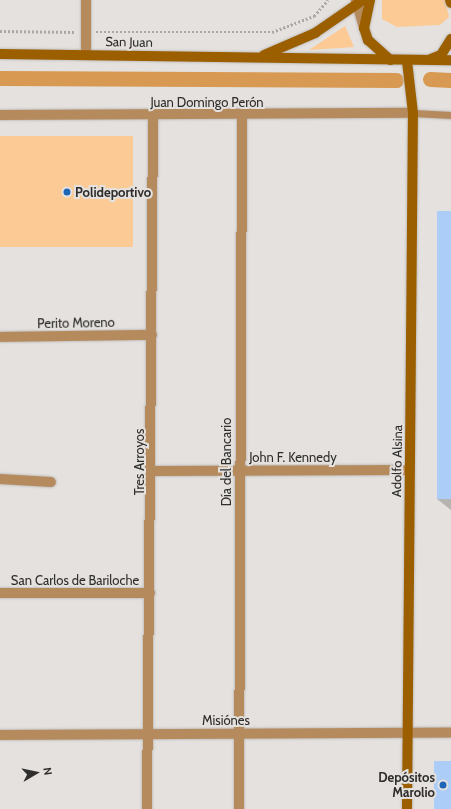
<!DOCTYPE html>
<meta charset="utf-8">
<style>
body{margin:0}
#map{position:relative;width:451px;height:809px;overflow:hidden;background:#e4e1de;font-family:Cabin,sans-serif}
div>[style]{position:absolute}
.green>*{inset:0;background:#fcca95;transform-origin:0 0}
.shadow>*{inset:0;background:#0003}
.canal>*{height:15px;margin:-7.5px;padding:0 7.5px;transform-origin:7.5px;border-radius:7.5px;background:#d89a52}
.building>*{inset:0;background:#accdf7;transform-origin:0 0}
.path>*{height:2.5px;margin-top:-1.25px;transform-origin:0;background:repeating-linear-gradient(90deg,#aaa8a5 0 2px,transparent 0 4px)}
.roads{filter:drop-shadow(0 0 1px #c0bdbb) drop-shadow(0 0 1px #c0bdbb)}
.lane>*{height:7px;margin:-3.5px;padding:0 3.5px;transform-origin:3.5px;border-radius:3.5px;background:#b58b5e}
.street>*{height:10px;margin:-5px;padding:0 5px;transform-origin:5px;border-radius:5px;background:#b58b5e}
.secondary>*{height:10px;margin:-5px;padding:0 5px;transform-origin:5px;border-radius:5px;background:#9b5f00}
.dots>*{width:11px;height:11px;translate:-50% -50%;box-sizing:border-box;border:2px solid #e4e1de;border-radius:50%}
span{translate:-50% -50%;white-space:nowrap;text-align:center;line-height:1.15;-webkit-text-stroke:4px #e4e1de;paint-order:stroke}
.street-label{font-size:13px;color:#2f2e2d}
.poi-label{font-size:13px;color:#2f2e2d;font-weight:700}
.left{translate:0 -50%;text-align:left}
.right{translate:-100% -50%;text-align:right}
.north{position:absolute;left:16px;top:753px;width:40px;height:40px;-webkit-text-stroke:3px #e4e1de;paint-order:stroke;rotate:81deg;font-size:11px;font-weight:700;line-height:16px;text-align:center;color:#2f2e2d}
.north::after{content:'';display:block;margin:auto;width:14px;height:18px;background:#2f2e2d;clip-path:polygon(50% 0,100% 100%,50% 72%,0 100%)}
</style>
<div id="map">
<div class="green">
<i style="clip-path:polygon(382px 0,445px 0,449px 17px,440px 25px,397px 27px,382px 19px)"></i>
<i style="clip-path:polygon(345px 26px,354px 47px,309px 50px)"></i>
<i style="left:133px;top:136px;width:111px;height:133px;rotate:90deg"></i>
</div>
<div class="shadow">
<i style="clip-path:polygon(451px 212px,451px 510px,437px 499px)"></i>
</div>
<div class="canal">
<i style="left:0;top:78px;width:396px;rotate:0.3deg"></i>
<i style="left:430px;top:79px;width:21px;rotate:3deg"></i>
</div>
<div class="building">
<i style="left:437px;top:211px;width:14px;height:288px"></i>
<i style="left:434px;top:761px;width:17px;height:48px"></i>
</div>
<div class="path">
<i style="left:0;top:31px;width:75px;rotate:0.8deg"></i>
<i style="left:96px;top:32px;width:176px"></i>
<i style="left:272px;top:32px;width:45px;rotate:-20.9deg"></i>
<i style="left:314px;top:16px;width:21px;rotate:-49deg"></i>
</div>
<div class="roads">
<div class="lane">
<i style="left:413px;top:113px;width:38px;rotate:3deg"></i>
</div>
<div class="street">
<i style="left:356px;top:0;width:29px;rotate:74deg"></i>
<i style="left:86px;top:55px;width:55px;rotate:-90deg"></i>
<i style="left:0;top:115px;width:413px;rotate:-0.3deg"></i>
<i style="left:0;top:337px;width:152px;rotate:-0.8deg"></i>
<i style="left:152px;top:471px;width:257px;rotate:-0.2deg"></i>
<i style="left:0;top:479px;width:51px;rotate:3.4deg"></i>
<i style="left:0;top:593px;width:150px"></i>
<i style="left:0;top:735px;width:451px;rotate:-0.3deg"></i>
<i style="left:147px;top:809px;width:694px;rotate:-89.5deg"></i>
<i style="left:239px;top:809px;width:694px;rotate:-89.75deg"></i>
</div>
<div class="secondary">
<i style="left:370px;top:0;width:29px;rotate:102deg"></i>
<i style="left:364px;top:28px;width:13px;rotate:72deg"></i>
<i style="left:368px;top:40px;width:30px;rotate:42deg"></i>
<i style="left:450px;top:0;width:3px;rotate:72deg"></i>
<i style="left:0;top:54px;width:451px;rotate:0.8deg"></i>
<i style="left:264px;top:55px;width:56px;rotate:-23.3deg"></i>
<i style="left:315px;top:33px;width:58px;rotate:-34.5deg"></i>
<i style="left:431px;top:59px;width:11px;rotate:-22deg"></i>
<i style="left:441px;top:55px;width:19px;rotate:-58deg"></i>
<i style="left:407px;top:809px;width:696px;rotate:-89.51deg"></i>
<i style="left:413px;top:113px;width:52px;rotate:-96.6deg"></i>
</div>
</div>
<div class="dots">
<i style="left:67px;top:192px;background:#2066b6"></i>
<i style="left:443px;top:785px;background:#2066b6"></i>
</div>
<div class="street-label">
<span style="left:129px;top:42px;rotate:1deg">San Juan</span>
<span style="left:207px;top:102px">Juan Domingo Perón</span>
<span style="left:76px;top:323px;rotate:-1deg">Perito Moreno</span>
<span style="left:293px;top:457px">John F. Kennedy</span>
<span style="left:397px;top:461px;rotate:-89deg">Adolfo Alsina</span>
<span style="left:139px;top:462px;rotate:-90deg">Tres Arroyos</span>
<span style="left:226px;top:462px;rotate:-90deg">Día del Bancario</span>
<span style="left:75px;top:580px">San Carlos de Bariloche</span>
<span style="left:226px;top:720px">Misiónes</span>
</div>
<div class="poi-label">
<span class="left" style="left:75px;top:192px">Polideportivo</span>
<span class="right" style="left:435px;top:785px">Depósitos<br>Marolio</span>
</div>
<div class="north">N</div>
</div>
